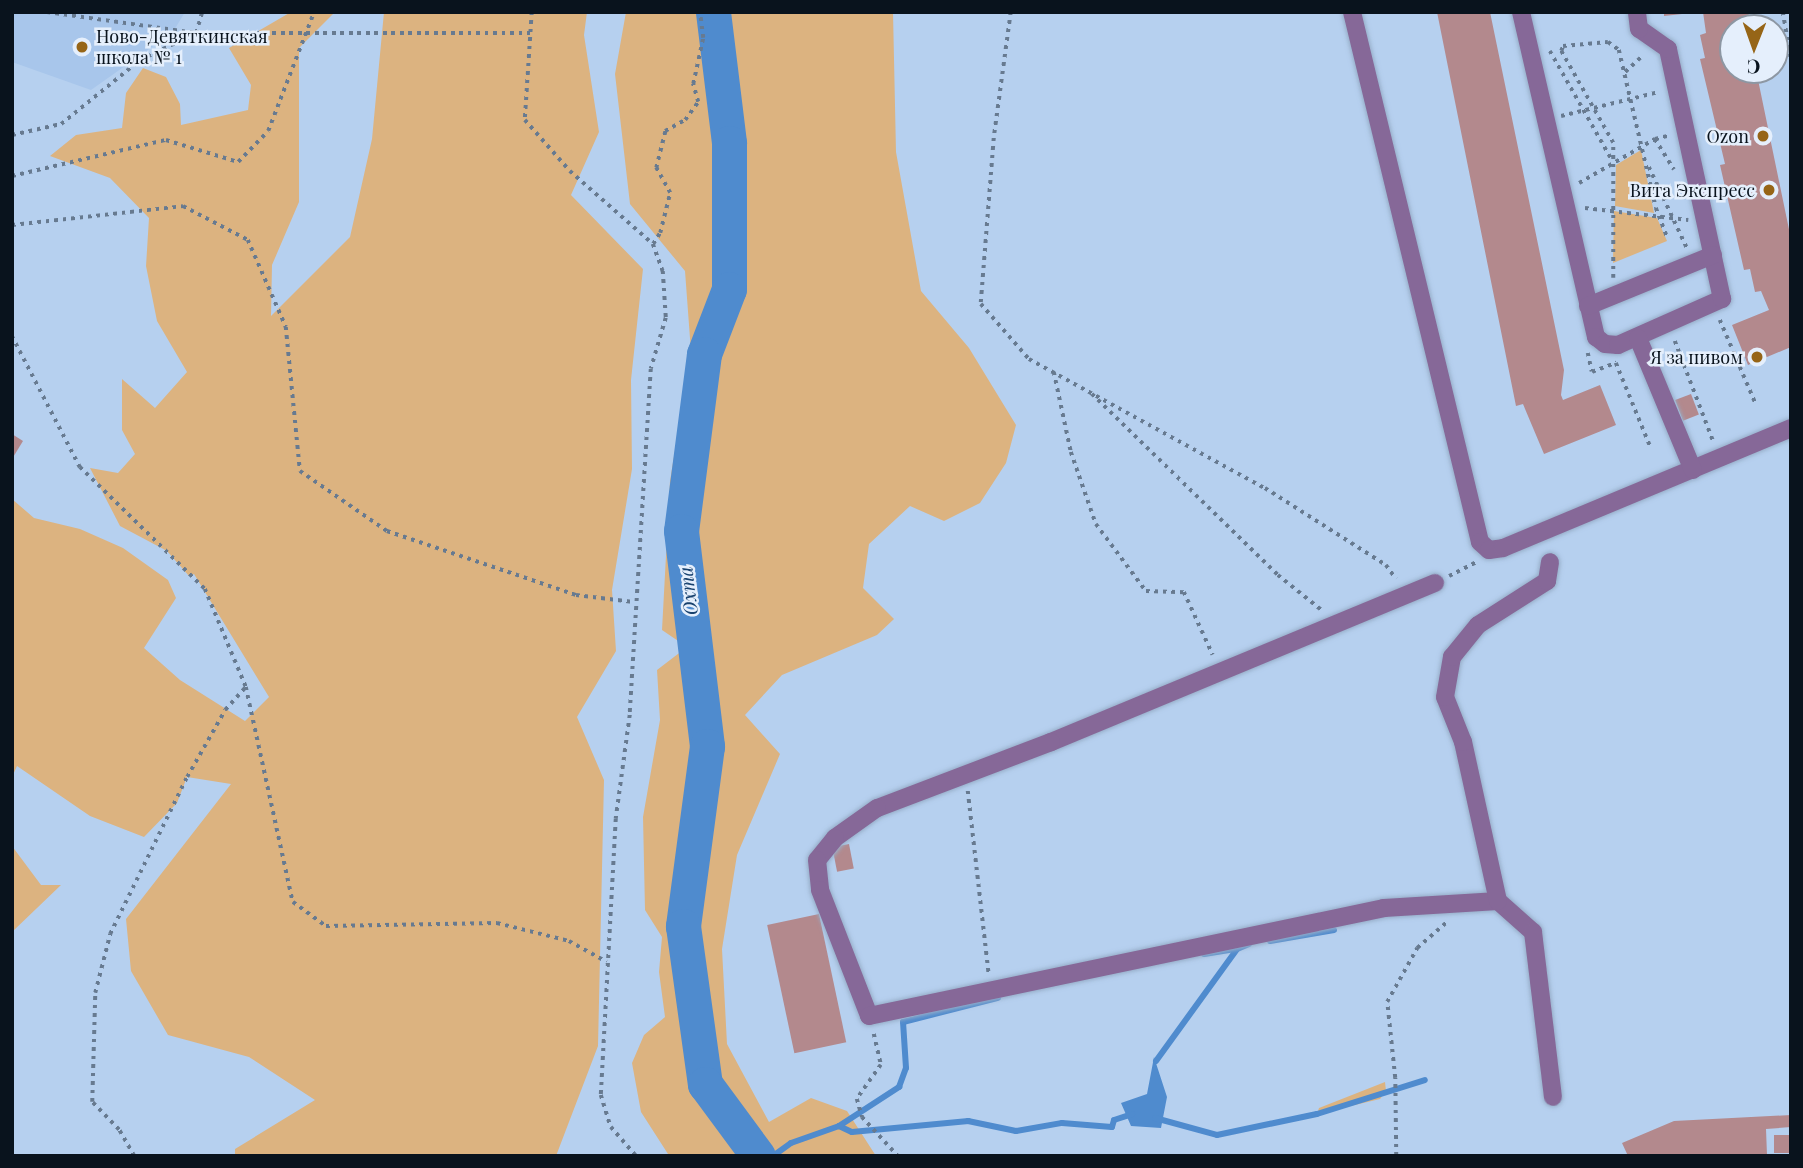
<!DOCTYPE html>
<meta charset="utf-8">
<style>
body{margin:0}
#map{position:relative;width:1803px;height:1168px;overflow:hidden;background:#b6d0ef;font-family:"Playfair Display",serif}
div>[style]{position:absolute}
.built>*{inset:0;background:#a8c6eb}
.green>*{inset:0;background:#dcb380}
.water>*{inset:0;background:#4f8bce}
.stream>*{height:6px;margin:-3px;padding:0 3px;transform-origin:3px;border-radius:3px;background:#4f8bce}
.river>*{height:35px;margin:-17.5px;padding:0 17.5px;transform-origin:17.5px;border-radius:17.5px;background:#4f8bce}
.building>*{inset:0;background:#b3898d;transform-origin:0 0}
.path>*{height:3.5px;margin-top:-1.75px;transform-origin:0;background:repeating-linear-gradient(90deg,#677a90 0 3.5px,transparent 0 8.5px)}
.roads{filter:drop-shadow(0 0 2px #97aec9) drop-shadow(0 0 2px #97aec9)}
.minor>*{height:18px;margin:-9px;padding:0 9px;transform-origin:9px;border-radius:9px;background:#866898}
.dots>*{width:19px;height:19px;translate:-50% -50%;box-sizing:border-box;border:4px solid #e5effc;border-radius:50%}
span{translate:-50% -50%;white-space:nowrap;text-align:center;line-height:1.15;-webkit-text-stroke:5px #e5effc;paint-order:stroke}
.poi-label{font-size:18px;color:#09131d}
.left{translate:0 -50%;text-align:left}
.right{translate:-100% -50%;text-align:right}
.water-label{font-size:19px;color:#17416e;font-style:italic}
.frame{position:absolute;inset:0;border:14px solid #09131d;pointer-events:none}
.north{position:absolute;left:1719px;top:14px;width:70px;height:70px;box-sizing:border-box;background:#e5effc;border:2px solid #8d97a3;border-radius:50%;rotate:181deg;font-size:19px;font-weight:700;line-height:28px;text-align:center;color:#09131d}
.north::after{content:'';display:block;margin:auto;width:24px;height:32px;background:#966517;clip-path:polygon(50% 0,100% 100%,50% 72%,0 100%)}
</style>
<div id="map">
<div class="built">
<i style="clip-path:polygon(12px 12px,185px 12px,173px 32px,91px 90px,12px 62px)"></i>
</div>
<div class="green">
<i style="clip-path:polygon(291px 12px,335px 12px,299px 48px,299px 202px,272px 265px,271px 316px,350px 237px,372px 139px,384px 12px,587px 12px,584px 35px,599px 132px,571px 195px,643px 269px,631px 380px,632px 469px,612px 590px,616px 651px,577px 717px,604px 780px,598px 1046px,556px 1156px,235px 1156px,235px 1149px,315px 1100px,249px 1057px,168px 1035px,131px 971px,126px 919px,231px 784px,187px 777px,177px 803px,144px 837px,90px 816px,17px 766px,12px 777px,12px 499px,34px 518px,80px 529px,123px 548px,168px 580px,176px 598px,144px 648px,180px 680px,245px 721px,269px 697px,194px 574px,189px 576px,167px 551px,120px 526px,90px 468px,118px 473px,135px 454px,122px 430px,122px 379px,155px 408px,187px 372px,157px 321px,146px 266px,149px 218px,110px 178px,50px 156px,76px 135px,122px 128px,126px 93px,143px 68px,166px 77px,180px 104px,181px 125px,248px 110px,251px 85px,229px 48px)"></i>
<i style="clip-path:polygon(626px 12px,893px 12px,896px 152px,921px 291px,969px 348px,1016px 425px,1006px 463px,980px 503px,944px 521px,910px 506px,869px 544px,863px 588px,894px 619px,877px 635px,782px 675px,745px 715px,780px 754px,737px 855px,722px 949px,727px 1044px,769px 1122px,811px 1098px,847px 1111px,876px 1156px,668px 1154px,641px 1112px,632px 1063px,644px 1035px,665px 1017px,659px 972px,662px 937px,645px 910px,643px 817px,660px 720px,657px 670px,687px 647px,662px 630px,670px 481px,691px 352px,685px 271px,630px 204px,615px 74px)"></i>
<i style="clip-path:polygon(1641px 150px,1654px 213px,1615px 206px,1616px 165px)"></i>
<i style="clip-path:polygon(1614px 211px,1657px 218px,1667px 241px,1613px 263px)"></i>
<i style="clip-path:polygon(12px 846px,41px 885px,61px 885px,12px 932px)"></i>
<i style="clip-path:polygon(1385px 1082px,1386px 1091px,1380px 1099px,1317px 1114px,1319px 1108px)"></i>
</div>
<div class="water">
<i style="clip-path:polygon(1154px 1057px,1167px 1097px,1161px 1128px,1131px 1126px,1121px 1103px,1147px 1094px)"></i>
</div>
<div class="stream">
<i style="left:1270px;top:941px;width:65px;rotate:-9.8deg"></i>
<i style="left:1204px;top:954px;width:33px;rotate:-9deg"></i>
<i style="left:1156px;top:1061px;width:138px;rotate:-54.1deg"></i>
<i style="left:1237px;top:949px;width:13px;rotate:-23deg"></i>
<i style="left:1155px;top:1118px;width:64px;rotate:15.3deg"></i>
<i style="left:1217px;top:1135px;width:102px;rotate:-11.9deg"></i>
<i style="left:1317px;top:1114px;width:113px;rotate:-17.5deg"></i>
<i style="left:839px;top:1126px;width:14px;rotate:25deg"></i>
<i style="left:852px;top:1132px;width:117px;rotate:-5.4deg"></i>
<i style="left:968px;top:1121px;width:49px;rotate:11.8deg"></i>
<i style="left:1016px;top:1131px;width:47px;rotate:-9.9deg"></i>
<i style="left:1062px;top:1123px;width:50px;rotate:4.6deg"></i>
<i style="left:1112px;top:1127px;width:7px;rotate:-74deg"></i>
<i style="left:1114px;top:1120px;width:19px;rotate:-18deg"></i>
<i style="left:773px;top:1156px;width:22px;rotate:-36deg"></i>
<i style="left:791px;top:1143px;width:51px;rotate:-19.5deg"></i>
<i style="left:839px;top:1126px;width:72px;rotate:-33deg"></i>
<i style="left:899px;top:1087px;width:20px;rotate:-70deg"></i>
<i style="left:906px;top:1068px;width:46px;rotate:-93.7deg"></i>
<i style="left:903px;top:1022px;width:98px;rotate:-14.2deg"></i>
</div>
<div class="river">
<i style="left:713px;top:12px;width:132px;rotate:83deg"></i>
<i style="left:729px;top:143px;width:146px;rotate:90deg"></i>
<i style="left:729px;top:289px;width:70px;rotate:111deg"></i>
<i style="left:704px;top:354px;width:178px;rotate:97.4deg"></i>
<i style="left:681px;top:531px;width:217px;rotate:83.1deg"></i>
<i style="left:707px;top:746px;width:182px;rotate:97.6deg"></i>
<i style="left:683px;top:926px;width:160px;rotate:82.1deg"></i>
<i style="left:705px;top:1084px;width:89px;rotate:53.6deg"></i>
</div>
<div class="building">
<i style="clip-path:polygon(1437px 12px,1490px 12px,1564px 370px,1561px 395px,1563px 400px,1600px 385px,1616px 425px,1544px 454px,1523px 404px,1516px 406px)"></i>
<i style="clip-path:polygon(1664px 12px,1682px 12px,1682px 14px,1664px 16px)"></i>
<i style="clip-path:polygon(1703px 12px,1748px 12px,1752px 28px,1733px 28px,1733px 70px,1756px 70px,1791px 239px,1791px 347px,1748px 365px,1732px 325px,1769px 310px,1761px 291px,1755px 292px,1750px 269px,1744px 270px,1720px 165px,1725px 164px,1700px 59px,1705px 58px,1700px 35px,1706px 33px)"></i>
<i style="left:1691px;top:394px;width:22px;height:17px;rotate:69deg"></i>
<i style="clip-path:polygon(12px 434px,23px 441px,12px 459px)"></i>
<i style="left:849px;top:844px;width:25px;height:17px;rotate:79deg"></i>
<i style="left:819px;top:914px;width:131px;height:53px;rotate:78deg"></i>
<i style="clip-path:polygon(1791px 1115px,1791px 1127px,1766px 1129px,1767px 1155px,1628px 1156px,1622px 1143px,1674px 1121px)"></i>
<i style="left:1791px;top:1135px;width:18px;height:17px;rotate:90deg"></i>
</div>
<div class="path">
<i style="left:47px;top:12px;width:150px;rotate:8deg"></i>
<i style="left:196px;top:33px;width:334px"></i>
<i style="left:532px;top:12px;width:108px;rotate:93.7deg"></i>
<i style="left:525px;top:120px;width:68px;rotate:48.6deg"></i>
<i style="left:570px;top:171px;width:111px;rotate:41.3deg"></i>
<i style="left:653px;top:244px;width:29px;rotate:70deg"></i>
<i style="left:663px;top:271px;width:47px;rotate:86.3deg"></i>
<i style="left:666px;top:318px;width:53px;rotate:106.4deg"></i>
<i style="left:651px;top:369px;width:347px;rotate:93.5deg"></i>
<i style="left:630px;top:715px;width:105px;rotate:97.7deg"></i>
<i style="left:616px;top:819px;width:276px;rotate:93.1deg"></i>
<i style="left:601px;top:1095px;width:34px;rotate:73deg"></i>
<i style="left:611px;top:1127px;width:38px;rotate:49deg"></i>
<i style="left:1011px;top:12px;width:127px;rotate:97.7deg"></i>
<i style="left:994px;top:138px;width:167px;rotate:94.5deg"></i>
<i style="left:981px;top:304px;width:73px;rotate:48.9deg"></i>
<i style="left:1029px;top:359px;width:269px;rotate:28.7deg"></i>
<i style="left:1265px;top:488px;width:143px;rotate:32.5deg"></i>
<i style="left:1386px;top:565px;width:17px;rotate:54deg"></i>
<i style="left:1783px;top:12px;width:48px;rotate:80.3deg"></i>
<i style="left:1550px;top:51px;width:125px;rotate:60.4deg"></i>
<i style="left:1625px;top:72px;width:25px;rotate:-43deg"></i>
<i style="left:1561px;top:116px;width:101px;rotate:-13.8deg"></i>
<i style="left:12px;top:135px;width:50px;rotate:-12.7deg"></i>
<i style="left:61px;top:124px;width:102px;rotate:-39deg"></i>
<i style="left:140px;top:60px;width:62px;rotate:-25.7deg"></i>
<i style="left:196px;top:33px;width:22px;rotate:-74deg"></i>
<i style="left:1655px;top:139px;width:36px;rotate:58deg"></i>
<i style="left:1649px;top:167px;width:89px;rotate:64.9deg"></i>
<i style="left:12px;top:176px;width:158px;rotate:-13.2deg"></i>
<i style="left:166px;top:140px;width:75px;rotate:17deg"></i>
<i style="left:238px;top:162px;width:43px;rotate:-45.9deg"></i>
<i style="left:268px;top:131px;width:128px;rotate:-68.9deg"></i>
<i style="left:1579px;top:183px;width:88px;rotate:-30.1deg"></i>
<i style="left:1655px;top:139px;width:16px;rotate:-14deg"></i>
<i style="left:1585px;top:208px;width:104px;rotate:6.6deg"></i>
<i style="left:12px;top:225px;width:172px;rotate:-6.3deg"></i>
<i style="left:183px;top:206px;width:73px;rotate:27.6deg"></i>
<i style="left:248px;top:240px;width:95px;rotate:66.4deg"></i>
<i style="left:286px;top:327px;width:145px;rotate:84.4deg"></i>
<i style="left:300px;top:471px;width:106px;rotate:34.6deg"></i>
<i style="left:387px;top:531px;width:200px;rotate:18.7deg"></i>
<i style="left:576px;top:595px;width:58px;rotate:6.9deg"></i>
<i style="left:653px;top:244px;width:13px;rotate:-58deg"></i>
<i style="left:660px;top:233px;width:41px;rotate:-76deg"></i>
<i style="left:670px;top:193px;width:29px;rotate:-119deg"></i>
<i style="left:656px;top:168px;width:38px;rotate:-76deg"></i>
<i style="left:665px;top:131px;width:23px;rotate:-29deg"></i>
<i style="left:685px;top:120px;width:22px;rotate:-54deg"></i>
<i style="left:698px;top:102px;width:19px;rotate:-106deg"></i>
<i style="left:693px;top:84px;width:47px;rotate:-77.7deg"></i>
<i style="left:703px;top:38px;width:26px;rotate:-97deg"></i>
<i style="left:1613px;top:278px;width:135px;rotate:-90deg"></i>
<i style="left:1613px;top:143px;width:106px;rotate:-119.5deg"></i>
<i style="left:1561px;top:51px;width:5px;rotate:-68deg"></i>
<i style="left:1563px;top:46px;width:45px;rotate:-5.1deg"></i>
<i style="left:1608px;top:42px;width:14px;rotate:36deg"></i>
<i style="left:1619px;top:50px;width:162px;rotate:76.8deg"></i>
<i style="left:1656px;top:208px;width:33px;rotate:69deg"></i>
<i style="left:1720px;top:320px;width:89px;rotate:66.9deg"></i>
<i style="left:12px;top:336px;width:148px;rotate:62.6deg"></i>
<i style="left:80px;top:467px;width:175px;rotate:44.3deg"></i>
<i style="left:205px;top:589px;width:106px;rotate:67.3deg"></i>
<i style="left:246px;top:687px;width:220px;rotate:77.7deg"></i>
<i style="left:293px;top:902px;width:41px;rotate:36deg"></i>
<i style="left:326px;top:926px;width:171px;rotate:-1deg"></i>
<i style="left:497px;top:923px;width:74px;rotate:14deg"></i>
<i style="left:569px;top:941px;width:43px;rotate:28.9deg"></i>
<i style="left:1675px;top:341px;width:109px;rotate:69.1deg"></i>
<i style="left:1588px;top:353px;width:19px;rotate:78deg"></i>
<i style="left:1592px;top:372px;width:26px;rotate:-21deg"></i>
<i style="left:1616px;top:363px;width:90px;rotate:67.7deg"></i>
<i style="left:1054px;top:372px;width:82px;rotate:78deg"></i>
<i style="left:1071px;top:452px;width:76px;rotate:70.9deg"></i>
<i style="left:1096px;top:524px;width:84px;rotate:53.3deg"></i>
<i style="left:1146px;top:591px;width:38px;rotate:2deg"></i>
<i style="left:1184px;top:592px;width:69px;rotate:65.3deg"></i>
<i style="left:1092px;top:394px;width:260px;rotate:44.2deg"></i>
<i style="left:1278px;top:575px;width:59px;rotate:38.8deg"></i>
<i style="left:1449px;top:576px;width:31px;rotate:-27deg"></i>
<i style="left:968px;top:791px;width:184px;rotate:83.5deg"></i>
<i style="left:874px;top:1034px;width:32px;rotate:77deg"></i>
<i style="left:881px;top:1065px;width:42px;rotate:125.2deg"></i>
<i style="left:857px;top:1099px;width:19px;rotate:74deg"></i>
<i style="left:862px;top:1117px;width:53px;rotate:47.3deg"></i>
<i style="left:134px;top:1156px;width:30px;rotate:-120deg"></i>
<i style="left:119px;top:1130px;width:39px;rotate:-134deg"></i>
<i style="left:92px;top:1102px;width:109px;rotate:-88.4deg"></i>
<i style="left:95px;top:993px;width:61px;rotate:-75.7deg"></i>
<i style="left:110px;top:934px;width:175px;rotate:-63.9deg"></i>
<i style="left:187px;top:777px;width:77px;rotate:-60.4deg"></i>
<i style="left:225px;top:710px;width:31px;rotate:-48deg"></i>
<i style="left:1396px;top:1156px;width:78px;rotate:-90.7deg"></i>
<i style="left:1395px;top:1078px;width:76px;rotate:-96deg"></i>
<i style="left:1387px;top:1002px;width:62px;rotate:-60.9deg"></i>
<i style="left:1417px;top:948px;width:38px;rotate:-41deg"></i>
</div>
<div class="roads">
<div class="minor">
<i style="left:1352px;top:12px;width:545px;rotate:76.42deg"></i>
<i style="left:1480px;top:542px;width:12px;rotate:42deg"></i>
<i style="left:1489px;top:550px;width:14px;rotate:-8deg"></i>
<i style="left:1503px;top:548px;width:312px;rotate:-22.6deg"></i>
<i style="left:1521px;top:12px;width:334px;rotate:77deg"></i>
<i style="left:1596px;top:337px;width:11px;rotate:38deg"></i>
<i style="left:1605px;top:344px;width:13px;rotate:4deg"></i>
<i style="left:1618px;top:345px;width:114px;rotate:-23.9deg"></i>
<i style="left:1722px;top:299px;width:256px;rotate:-102.2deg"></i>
<i style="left:1668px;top:49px;width:35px;rotate:-145deg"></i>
<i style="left:1639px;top:29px;width:17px;rotate:-97deg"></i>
<i style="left:1588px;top:306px;width:135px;rotate:-22.2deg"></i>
<i style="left:1638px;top:338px;width:143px;rotate:67.4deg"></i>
<i style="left:1435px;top:583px;width:416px;rotate:157.5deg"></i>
<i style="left:1051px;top:742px;width:186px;rotate:159.2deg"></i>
<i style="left:877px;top:808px;width:52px;rotate:144.5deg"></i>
<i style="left:835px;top:838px;width:28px;rotate:129deg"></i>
<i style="left:817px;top:860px;width:30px;rotate:84deg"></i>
<i style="left:820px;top:890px;width:135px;rotate:68.7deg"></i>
<i style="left:869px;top:1016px;width:526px;rotate:-11.84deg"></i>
<i style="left:1384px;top:908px;width:114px;rotate:-3.5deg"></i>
<i style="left:1498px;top:901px;width:47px;rotate:41.5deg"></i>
<i style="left:1533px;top:932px;width:166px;rotate:83.1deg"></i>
<i style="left:1498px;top:901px;width:163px;rotate:-102.4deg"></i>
<i style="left:1463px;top:742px;width:48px;rotate:-111.8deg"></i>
<i style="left:1445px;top:697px;width:41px;rotate:-80.1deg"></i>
<i style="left:1452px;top:657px;width:41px;rotate:-50.9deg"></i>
<i style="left:1478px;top:625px;width:82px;rotate:-32.5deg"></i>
<i style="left:1547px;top:581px;width:19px;rotate:-81deg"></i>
</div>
</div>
<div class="dots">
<i style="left:82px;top:47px;background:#966517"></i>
<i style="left:1763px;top:136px;background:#966517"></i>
<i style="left:1769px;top:190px;background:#966517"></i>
<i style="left:1757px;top:357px;background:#966517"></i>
</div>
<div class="poi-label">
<span class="left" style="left:96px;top:47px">Ново-Девяткинская<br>школа № 1</span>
<span class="right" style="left:1749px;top:136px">Ozon</span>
<span class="right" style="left:1755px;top:190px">Вита Экспресс</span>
<span class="right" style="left:1743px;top:357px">Я за пивом</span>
</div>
<div class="water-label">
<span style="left:688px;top:591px;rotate:-97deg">Охта</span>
</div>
<div class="frame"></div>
<div class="north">С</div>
</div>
